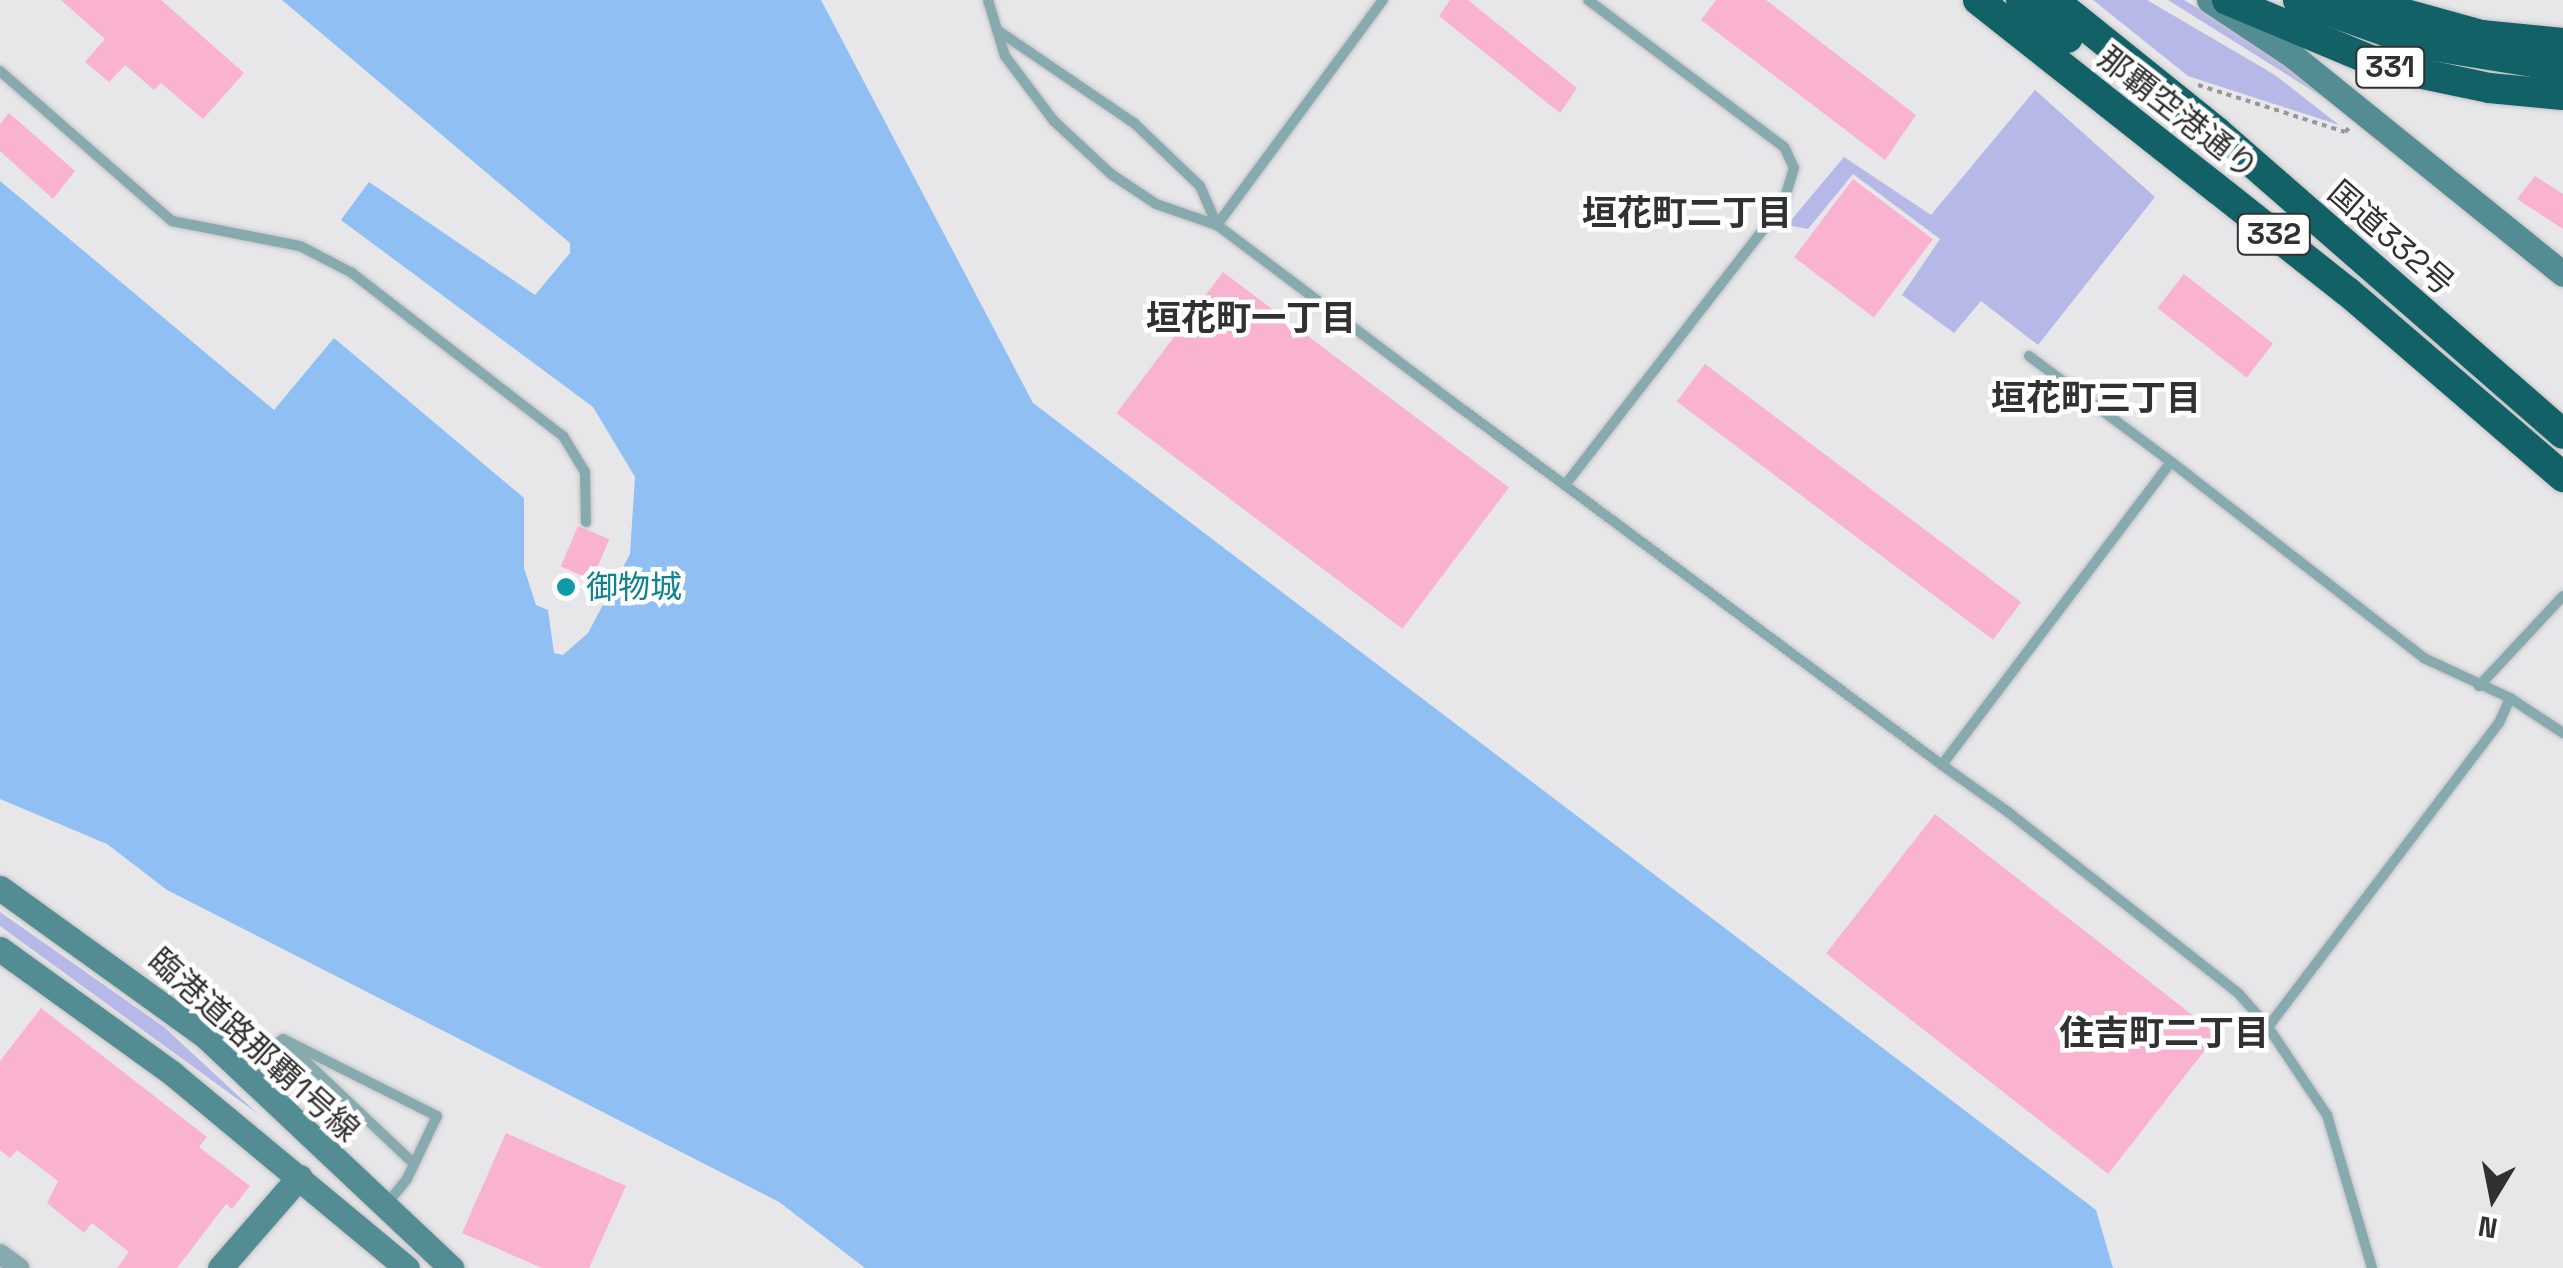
<!DOCTYPE html>
<meta charset="utf-8">
<style>
body{margin:0}
#map{position:relative;width:2563px;height:1268px;overflow:hidden;background:#e7e7e9;font-family:"Space Grotesk","Noto Sans JP",sans-serif}
div>[style]{position:absolute}
.green>*{inset:0;background:#b6b8e8}
.water>*{inset:0;background:#8fbff3}
.building>*{inset:0;background:#f9b2cf;transform-origin:0 0}
.path>*{height:4px;margin-top:-2px;transform-origin:0;background:repeating-linear-gradient(90deg,#979799 0 5px,transparent 0 10px)}
.roads{filter:drop-shadow(0 0 2px #c3c3c4) drop-shadow(0 0 2px #c3c3c4)}
.lane>*{height:10px;margin:-5px;padding:0 5px;transform-origin:5px;border-radius:5px;background:#86aaae}
.street>*{height:20px;margin:-10px;padding:0 10px;transform-origin:10px;border-radius:10px;background:#86aaae}
.secondary>*{height:25px;margin:-12.5px;padding:0 12.5px;transform-origin:12.5px;border-radius:12.5px;background:#538c92}
.highway>*{height:30px;margin:-15px;padding:0 15px;transform-origin:15px;border-radius:15px;background:#116167}
.dots>*{width:28px;height:28px;translate:-50% -50%;box-sizing:border-box;border:5px solid #fff;border-radius:50%}
span{translate:-50% -50%;white-space:nowrap;text-align:center;line-height:1.15;-webkit-text-stroke:9px #fff;paint-order:stroke}
.shield-label span{padding:2px 8px;background:#fff;border:2px solid;border-radius:8px;-webkit-text-stroke-width:0}
.shield-label{font-size:30px;color:#313132;font-weight:700}
.street-label{font-size:32px;color:#313132}
.culture-label{font-size:32px;color:#0d838f}
.left{translate:0 -50%;text-align:left}
.neighbourhood-label{font-size:35px;color:#313132;font-weight:700}
.north{position:absolute;left:2443px;top:1148px;width:100px;height:100px;-webkit-text-stroke:8px #fff;paint-order:stroke;rotate:190deg;font-size:28px;font-weight:700;line-height:40px;text-align:center;color:#313132}
.north::after{content:'';display:block;margin:auto;width:35px;height:45px;background:#313132;clip-path:polygon(50% 0,100% 100%,50% 72%,0 100%)}
</style>
<div id="map">
<div class="green">
<i style="clip-path:polygon(2093px 0,2147px 0,2275px 75px,2339px 125px,2188px 76px)"></i>
<i style="clip-path:polygon(2168px 0,2184px 0,2250px 39px,2348px 113px)"></i>
<i style="clip-path:polygon(2035px 90px,2155px 197px,2038px 345px,1981px 301px,1954px 333px,1902px 295px,1940px 239px,1853px 174px,1808px 229px,1787px 225px,1844px 157px,1931px 215px)"></i>
<i style="clip-path:polygon(0 912px,164px 1027px,258px 1114px,0 926px)"></i>
</div>
<div class="water">
<i style="clip-path:polygon(282px 0,821px 0,1033px 403px,2096px 1210px,2113px 1268px,865px 1268px,779px 1202px,167px 890px,107px 844px,0 799px,0 181px,274px 410px,334px 338px,524px 498px,524px 568px,536px 605px,548px 610px,554px 653px,563px 655px,588px 633px,630px 554px,635px 477px,593px 407px,341px 220px,369px 182px,535px 295px,570px 253px,570px 243px)"></i>
</div>
<div class="building">
<i style="clip-path:polygon(61px 0,161px 0,244px 73px,203px 119px,161px 83px,154px 90px,125px 65px,109px 82px,85px 62px,105px 39px)"></i>
<i style="clip-path:polygon(1450px 0,1468px 0,1577px 88px,1560px 113px,1439px 16px)"></i>
<i style="clip-path:polygon(1716px 0,1766px 0,1916px 115px,1885px 160px,1701px 20px)"></i>
<i style="clip-path:polygon(9px 113px,75px 171px,53px 199px,0 151px,0 124px)"></i>
<i style="clip-path:polygon(2535px 176px,2563px 194px,2563px 229px,2517px 199px)"></i>
<i style="left:1853px;top:179px;width:100px;height:98px;rotate:37deg"></i>
<i style="left:1223px;top:272px;width:358px;height:177px;rotate:37deg"></i>
<i style="left:2184px;top:274px;width:113px;height:43px;rotate:38deg"></i>
<i style="left:1705px;top:364px;width:396px;height:47px;rotate:37deg"></i>
<i style="left:578px;top:526px;width:34px;height:44px;rotate:23deg"></i>
<i style="left:1935px;top:814px;width:358px;height:177px;rotate:38deg"></i>
<i style="clip-path:polygon(41px 1008px,207px 1137px,199px 1147px,250px 1186px,232px 1209px,226px 1204px,177px 1268px,117px 1268px,129px 1252px,92px 1223px,84px 1233px,47px 1203px,58px 1181px,17px 1150px,10px 1158px,0 1150px,0 1061px)"></i>
<i style="clip-path:polygon(506px 1133px,626px 1186px,589px 1268px,542px 1268px,462px 1233px)"></i>
</div>
<div class="path">
<i style="left:2198px;top:85px;width:154px;rotate:17.7deg"></i>
<i style="left:2345px;top:132px;width:6px;rotate:-45deg"></i>
</div>
<div class="roads">
<div class="lane">
<i style="left:988px;top:0;width:59px;rotate:73.1deg"></i>
<i style="left:1005px;top:56px;width:81px;rotate:53deg"></i>
<i style="left:1054px;top:121px;width:78px;rotate:42.9deg"></i>
<i style="left:1111px;top:174px;width:54px;rotate:33.7deg"></i>
<i style="left:1156px;top:204px;width:65px;rotate:19deg"></i>
<i style="left:1217px;top:225px;width:310px;rotate:36.9deg"></i>
<i style="left:1465px;top:411px;width:594px;rotate:36.58deg"></i>
<i style="left:1942px;top:765px;width:81px;rotate:35.5deg"></i>
<i style="left:2008px;top:812px;width:294px;rotate:38.2deg"></i>
<i style="left:2239px;top:994px;width:44px;rotate:48.7deg"></i>
<i style="left:2268px;top:1027px;width:382px;rotate:-52.8deg"></i>
<i style="left:2499px;top:723px;width:27px;rotate:-66deg"></i>
<i style="left:2510px;top:698px;width:95px;rotate:-155.1deg"></i>
<i style="left:2424px;top:658px;width:320px;rotate:-142.2deg"></i>
<i style="left:2171px;top:462px;width:380px;rotate:127.1deg"></i>
<i style="left:997px;top:30px;width:166px;rotate:34.2deg"></i>
<i style="left:1134px;top:123px;width:91px;rotate:43.7deg"></i>
<i style="left:1200px;top:186px;width:43px;rotate:66.4deg"></i>
<i style="left:0;top:71px;width:228px;rotate:41.1deg"></i>
<i style="left:172px;top:221px;width:130px;rotate:11.1deg"></i>
<i style="left:300px;top:246px;width:59px;rotate:27.4deg"></i>
<i style="left:352px;top:273px;width:267px;rotate:37.7deg"></i>
<i style="left:563px;top:436px;width:42px;rotate:58.6deg"></i>
<i style="left:585px;top:472px;width:50px;rotate:88.9deg"></i>
<i style="left:1217px;top:225px;width:280px;rotate:-53.6deg"></i>
<i style="left:2029px;top:356px;width:177px;rotate:36.7deg"></i>
<i style="left:1565px;top:485px;width:356px;rotate:-52.2deg"></i>
<i style="left:1783px;top:204px;width:38px;rotate:-73deg"></i>
<i style="left:1794px;top:168px;width:23px;rotate:-115deg"></i>
<i style="left:1784px;top:147px;width:245px;rotate:-143.1deg"></i>
<i style="left:2479px;top:686px;width:123px;rotate:-47deg"></i>
<i style="left:2510px;top:698px;width:64px;rotate:33.4deg"></i>
<i style="left:2268px;top:1027px;width:106px;rotate:56.2deg"></i>
<i style="left:2327px;top:1115px;width:159px;rotate:73.6deg"></i>
<i style="left:283px;top:1040px;width:180px;rotate:43.4deg"></i>
<i style="left:241px;top:1068px;width:51px;rotate:-34.6deg"></i>
<i style="left:283px;top:1039px;width:172px;rotate:26.6deg"></i>
<i style="left:437px;top:1116px;width:70px;rotate:115.5deg"></i>
<i style="left:407px;top:1179px;width:35px;rotate:129deg"></i>
</div>
<div class="street">
<i style="left:0;top:1254px;width:24px;rotate:36deg"></i>
</div>
<div class="secondary">
<i style="left:2209px;top:0;width:101px;rotate:33.7deg"></i>
<i style="left:2293px;top:56px;width:347px;rotate:38.9deg"></i>
<i style="left:0;top:888px;width:251px;rotate:35.8deg"></i>
<i style="left:204px;top:1035px;width:340px;rotate:43.3deg"></i>
<i style="left:0;top:949px;width:213px;rotate:35.8deg"></i>
<i style="left:173px;top:1074px;width:304px;rotate:39.7deg"></i>
<i style="left:220px;top:1268px;width:121px;rotate:-49deg"></i>
</div>
<div class="highway">
<i style="left:1978px;top:0;width:471px;rotate:38.3deg"></i>
<i style="left:2348px;top:292px;width:284px;rotate:40.7deg"></i>
<i style="left:2021px;top:0;width:60px;rotate:39deg"></i>
<i style="left:2053px;top:0;width:211px;rotate:38.8deg"></i>
<i style="left:2217px;top:132px;width:459px;rotate:41.1deg"></i>
<i style="left:2227px;top:0;width:171px;rotate:22.7deg"></i>
<i style="left:2385px;top:66px;width:106px;rotate:11.9deg"></i>
<i style="left:2489px;top:88px;width:74px;rotate:5.4deg"></i>
<i style="left:2298px;top:0;width:131px;rotate:19.7deg"></i>
<i style="left:2421px;top:44px;width:144px;rotate:9.2deg"></i>
<i style="left:2355px;top:0;width:131px;rotate:15.5deg"></i>
<i style="left:2481px;top:35px;width:82px;rotate:5.6deg"></i>
</div>
</div>
<div class="dots">
<i style="left:566px;top:587px;background:#0f9aa8"></i>
</div>
<div class="shield-label">
<span style="left:2390px;top:67px">331</span>
<span style="left:2274px;top:234px">332</span>
</div>
<div class="street-label">
<span style="left:2178px;top:113px;rotate:38deg">那覇空港通り</span>
<span style="left:2391px;top:238px;rotate:41deg">国道332号</span>
<span style="left:254px;top:1045px;rotate:42deg">臨港道路那覇1号線</span>
</div>
<div class="culture-label">
<span class="left" style="left:586px;top:587px">御物城</span>
</div>
<div class="neighbourhood-label">
<span style="left:1687px;top:213px">垣花町二丁目</span>
<span style="left:1251px;top:318px">垣花町一丁目</span>
<span style="left:2096px;top:398px">垣花町三丁目</span>
<span style="left:2164px;top:1033px">住吉町二丁目</span>
</div>
<div class="north">N</div>
</div>
